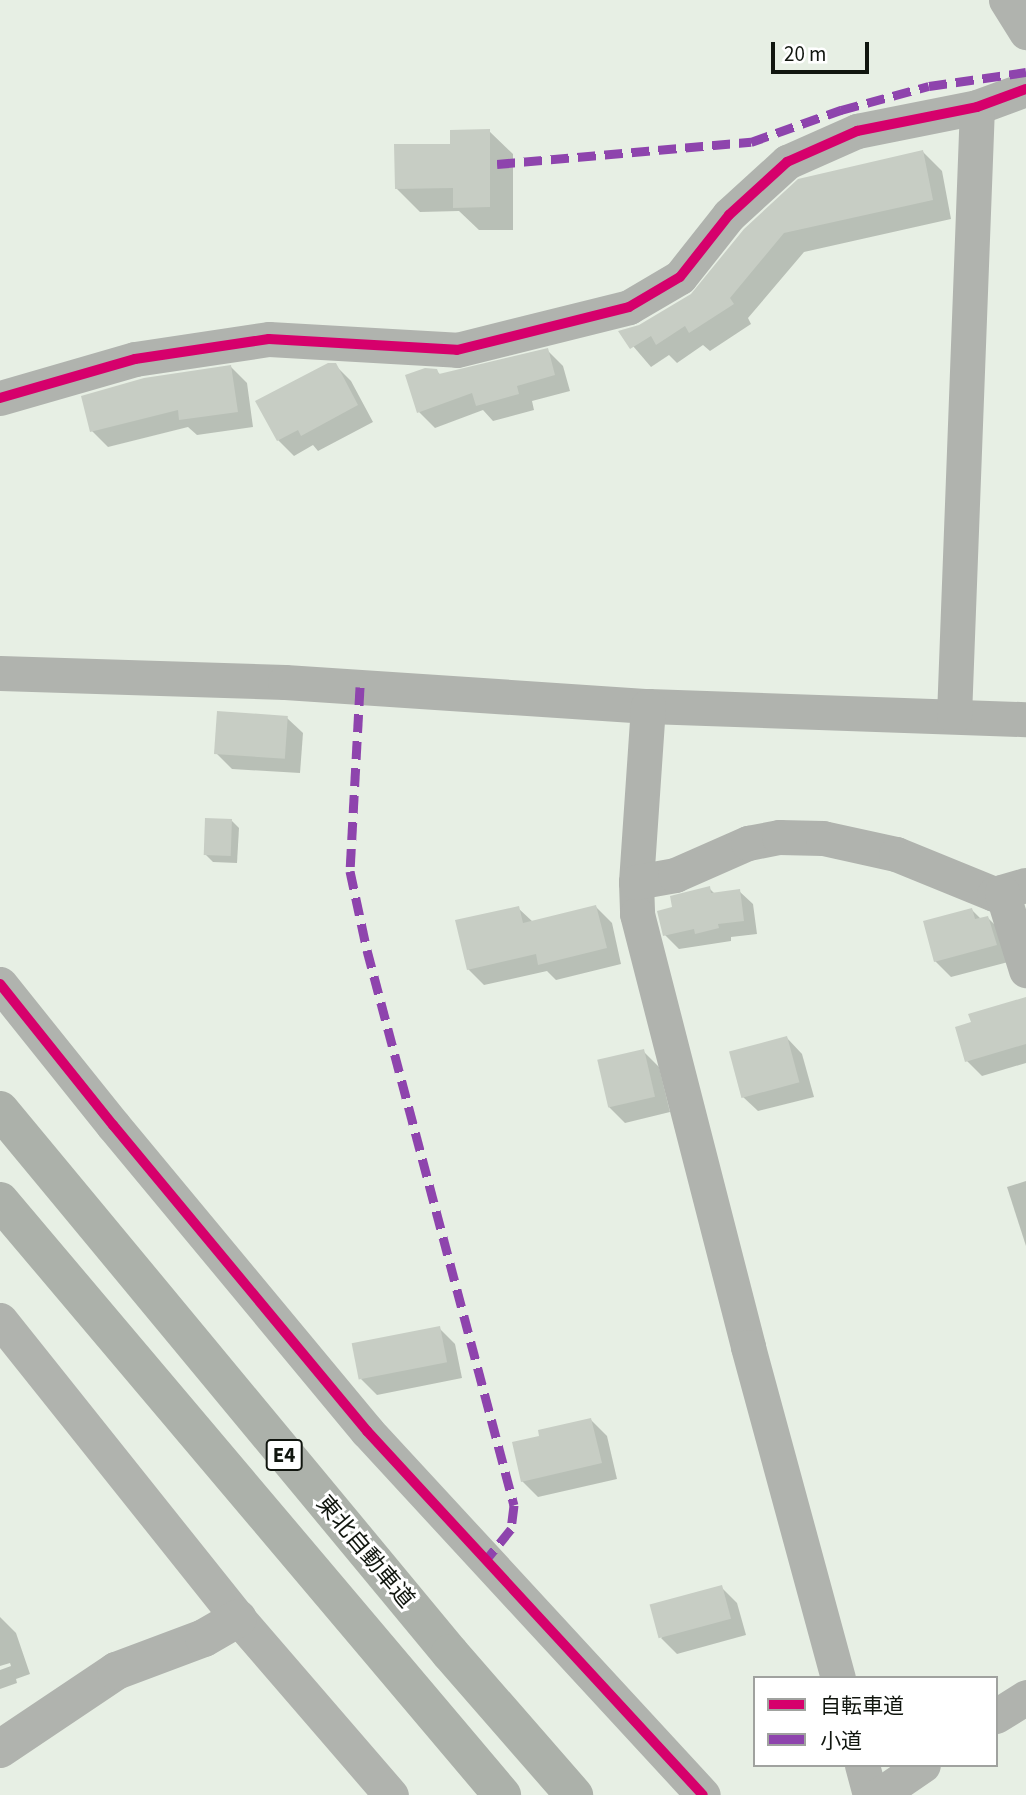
<!DOCTYPE html>
<meta charset="utf-8">
<style>
body{margin:0}
#map{position:relative;width:1026px;height:1795px;overflow:hidden;background:#e7efe4;font-family:"Source Sans 3","Noto Sans JP",sans-serif}
div>[style]{position:absolute}
.shadow>*{inset:0;background:#0003}
.building>*{inset:0;background:#c7cdc4;transform-origin:0 0}
.minor>*{height:35px;margin:-17.5px;padding:0 17.5px;transform-origin:17.5px;border-radius:17.5px;background:#b0b3ae}
.tertiary>*{height:38px;margin:-19px;padding:0 19px;transform-origin:19px;border-radius:19px;background:#b0b3ae}
.motorway>*{height:38px;margin:-19px;padding:0 19px;transform-origin:19px;border-radius:19px;background:#acb1aa}
.quiet>*{height:9px;margin-top:-4.5px;transform-origin:0;background:repeating-linear-gradient(90deg,#8e44ad 0 18px,transparent 0 27px)}
.cycleway>*{height:10px;margin:-5px;padding:0 5px;transform-origin:5px;border-radius:5px;background:#d6006c}
span{translate:-50% -50%;white-space:nowrap;text-align:center;line-height:1.15;-webkit-text-stroke:6px #fff;paint-order:stroke}
.shield-label span{padding:2px 5px;background:#fff;border:2px solid;border-radius:5px;-webkit-text-stroke-width:0}
.shield-label{font-size:21px;color:#11160f;font-weight:700}
.street-label{font-size:23px;color:#11160f}
.legend{position:absolute;left:753px;top:1676px;width:245px;height:91px;box-sizing:border-box;background:#fff;border:2px solid #a0a29f;margin:0;padding:9px 12px;list-style:none;font-size:21px;color:#11160f}
.legend li{display:flex;align-items:center;gap:14px;height:35px}
.legend b{width:35px;border:2px solid #a0a29f}
.scale{position:absolute;left:771px;top:42px;width:98px;height:32px;box-sizing:border-box;border:4px solid #11160f;border-top:0;padding-left:9px;font-size:21px;line-height:24px;white-space:nowrap;color:#11160f;-webkit-text-stroke:5px #fff;paint-order:stroke}
</style>
<div id="map">
<div class="shadow">
<i style="clip-path:polygon(489px 131px,513px 154px,513px 230px,479px 230px,459px 211px,420px 212px,396px 188px,452px 146px)"></i>
<i style="clip-path:polygon(923px 152px,942px 171px,951px 219px,804px 252px,748px 318px,751px 324px,710px 351px,703px 345px,677px 363px,669px 355px,651px 367px,621px 332px,640px 326px,692px 295px,799px 181px)"></i>
<i style="clip-path:polygon(547px 350px,563px 366px,570px 391px,532px 401px,534px 410px,493px 421px,483px 410px,435px 428px,419px 412px,436px 371px,441px 375px)"></i>
<i style="clip-path:polygon(335px 365px,351px 381px,373px 422px,318px 451px,313px 445px,294px 456px,278px 440px)"></i>
<i style="clip-path:polygon(231px 367px,247px 383px,253px 427px,197px 435px,188px 427px,108px 447px,92px 431px)"></i>
<i style="clip-path:polygon(287px 718px,303px 733px,300px 773px,232px 769px,216px 753px)"></i>
<i style="clip-path:polygon(231px 820px,239px 828px,237px 863px,213px 862px,205px 854px)"></i>
<i style="clip-path:polygon(709px 888px,715px 894px,739px 891px,753px 904px,757px 934px,731px 937px,731px 941px,679px 949px,665px 935px,674px 909px)"></i>
<i style="clip-path:polygon(596px 907px,612px 923px,621px 964px,556px 980px,547px 971px,484px 985px,468px 969px,518px 908px,533px 922px)"></i>
<i style="clip-path:polygon(972px 910px,981px 919px,988px 918px,1004px 934px,1012px 961px,951px 977px,935px 961px)"></i>
<i style="clip-path:polygon(1026px 1014px,1026px 1063px,982px 1076px,967px 1061px)"></i>
<i style="clip-path:polygon(787px 1038px,802px 1054px,814px 1097px,758px 1111px,742px 1096px)"></i>
<i style="clip-path:polygon(643px 1051px,659px 1067px,670px 1112px,625px 1123px,609px 1107px)"></i>
<i style="clip-path:polygon(1026px 1181px,1026px 1246px,1007px 1187px)"></i>
<i style="clip-path:polygon(439px 1328px,455px 1344px,462px 1378px,377px 1395px,361px 1379px)"></i>
<i style="clip-path:polygon(591px 1420px,607px 1436px,617px 1479px,538px 1497px,522px 1481px)"></i>
<i style="clip-path:polygon(721px 1587px,737px 1603px,746px 1635px,677px 1654px,661px 1638px)"></i>
<i style="clip-path:polygon(0 1617px,16px 1633px,30px 1674px,16px 1679px,17px 1683px,0 1689px,0 1670px,11px 1666px,10px 1663px,0 1666px)"></i>
</div>
<div class="building">
<i style="clip-path:polygon(490px 129px,490px 207px,453px 208px,453px 188px,395px 189px,394px 144px,450px 144px,450px 130px)"></i>
<i style="clip-path:polygon(923px 150px,933px 200px,784px 233px,730px 298px,734px 304px,689px 333px,685px 326px,656px 345px,651px 336px,630px 349px,618px 331px,639px 325px,691px 294px,744px 229px,798px 179px)"></i>
<i style="clip-path:polygon(548px 348px,555px 375px,517px 386px,519px 394px,476px 406px,472px 393px,417px 413px,405px 375px,425px 368px,437px 369px,439px 374px)"></i>
<i style="clip-path:polygon(328px 363px,336px 363px,358px 405px,301px 436px,298px 430px,277px 441px,255px 401px)"></i>
<i style="clip-path:polygon(231px 365px,238px 412px,179px 420px,178px 410px,90px 432px,81px 396px,144px 378px)"></i>
<i style="left:217px;top:711px;width:71px;height:43px;rotate:4deg"></i>
<i style="left:205px;top:818px;width:27px;height:37px;rotate:2deg"></i>
<i style="clip-path:polygon(710px 886px,711px 893px,740px 889px,744px 921px,718px 924px,719px 928px,695px 934px,694px 929px,663px 936px,657px 911px,672px 907px,670px 896px)"></i>
<i style="clip-path:polygon(596px 905px,607px 948px,538px 965px,536px 954px,467px 970px,455px 920px,519px 906px,523px 923px)"></i>
<i style="clip-path:polygon(972px 908px,975px 919px,988px 916px,997px 945px,934px 962px,923px 921px)"></i>
<i style="clip-path:polygon(1026px 997px,1026px 1044px,965px 1062px,955px 1027px,971px 1022px,968px 1014px)"></i>
<i style="left:787px;top:1036px;width:48px;height:60px;rotate:75deg"></i>
<i style="left:644px;top:1049px;width:49px;height:48px;rotate:77deg"></i>
<i style="left:440px;top:1326px;width:37px;height:90px;rotate:79deg"></i>
<i style="clip-path:polygon(591px 1418px,602px 1463px,521px 1482px,512px 1442px,539px 1436px,538px 1430px)"></i>
<i style="left:722px;top:1585px;width:35px;height:75px;rotate:75deg"></i>
</div>
<div class="minor">
<i style="left:1006px;top:0;width:38px;rotate:58deg"></i>
<i style="left:0;top:398px;width:141px;rotate:-16.1deg"></i>
<i style="left:135px;top:359px;width:135px;rotate:-8.5deg"></i>
<i style="left:269px;top:339px;width:188px;rotate:3.3deg"></i>
<i style="left:457px;top:350px;width:177px;rotate:-14deg"></i>
<i style="left:629px;top:307px;width:59px;rotate:-30.5deg"></i>
<i style="left:680px;top:277px;width:79px;rotate:-51.7deg"></i>
<i style="left:729px;top:215px;width:79px;rotate:-42.4deg"></i>
<i style="left:787px;top:162px;width:77px;rotate:-23.9deg"></i>
<i style="left:857px;top:131px;width:122px;rotate:-11.3deg"></i>
<i style="left:977px;top:107px;width:52px;rotate:-20.2deg"></i>
<i style="left:0;top:673px;width:285px;rotate:1.8deg"></i>
<i style="left:285px;top:682px;width:364px;rotate:3.8deg"></i>
<i style="left:648px;top:706px;width:378px;rotate:2deg"></i>
<i style="left:648px;top:706px;width:176px;rotate:93.9deg"></i>
<i style="left:636px;top:882px;width:32px;rotate:88deg"></i>
<i style="left:637px;top:914px;width:447px;rotate:75.6deg"></i>
<i style="left:748px;top:1347px;width:343px;rotate:74.8deg"></i>
<i style="left:954px;top:716px;width:609px;rotate:-87.84deg"></i>
<i style="left:636px;top:882px;width:40px;rotate:-10deg"></i>
<i style="left:675px;top:875px;width:80px;rotate:-23.7deg"></i>
<i style="left:748px;top:843px;width:32px;rotate:-11deg"></i>
<i style="left:779px;top:837px;width:44px;rotate:1.3deg"></i>
<i style="left:823px;top:838px;width:75px;rotate:12.4deg"></i>
<i style="left:896px;top:854px;width:106px;rotate:22.2deg"></i>
<i style="left:994px;top:894px;width:33px;rotate:-16deg"></i>
<i style="left:1002px;top:892px;width:82px;rotate:72.9deg"></i>
<i style="left:0;top:984px;width:181px;rotate:51.3deg"></i>
<i style="left:113px;top:1125px;width:398px;rotate:50.3deg"></i>
<i style="left:367px;top:1431px;width:495px;rotate:47.3deg"></i>
<i style="left:0;top:1320px;width:381px;rotate:51.4deg"></i>
<i style="left:238px;top:1618px;width:234px;rotate:49.2deg"></i>
<i style="left:996px;top:1716px;width:36px;rotate:-32deg"></i>
<i style="left:862px;top:1765px;width:31px;rotate:75deg"></i>
<i style="left:879px;top:1795px;width:53px;rotate:-34.3deg"></i>
</div>
<div class="tertiary">
<i style="left:0;top:1749px;width:140px;rotate:-33.9deg"></i>
<i style="left:116px;top:1671px;width:94px;rotate:-20.6deg"></i>
<i style="left:204px;top:1638px;width:39px;rotate:-30deg"></i>
</div>
<div class="motorway">
<i style="left:0;top:1110px;width:705px;rotate:50.35deg"></i>
<i style="left:450px;top:1653px;width:189px;rotate:48.9deg"></i>
<i style="left:0;top:1201px;width:778px;rotate:49.8deg"></i>
</div>
<div class="quiet">
<i style="left:497px;top:164px;width:255px;rotate:-5deg"></i>
<i style="left:751px;top:142px;width:96px;rotate:-19.6deg"></i>
<i style="left:841px;top:110px;width:91px;rotate:-15.3deg"></i>
<i style="left:929px;top:86px;width:98px;rotate:-8.2deg"></i>
<i style="left:360px;top:687px;width:184px;rotate:93.1deg"></i>
<i style="left:350px;top:871px;width:81px;rotate:77.9deg"></i>
<i style="left:367px;top:950px;width:574px;rotate:75.17deg"></i>
<i style="left:514px;top:1505px;width:24px;rotate:97deg"></i>
<i style="left:511px;top:1529px;width:40px;rotate:129deg"></i>
</div>
<div class="cycleway">
<i style="left:0;top:398px;width:141px;rotate:-16.1deg"></i>
<i style="left:135px;top:359px;width:135px;rotate:-8.5deg"></i>
<i style="left:269px;top:339px;width:188px;rotate:3.3deg"></i>
<i style="left:457px;top:350px;width:177px;rotate:-14deg"></i>
<i style="left:629px;top:307px;width:59px;rotate:-30.5deg"></i>
<i style="left:680px;top:277px;width:79px;rotate:-51.7deg"></i>
<i style="left:729px;top:215px;width:79px;rotate:-42.4deg"></i>
<i style="left:787px;top:162px;width:77px;rotate:-23.9deg"></i>
<i style="left:857px;top:131px;width:122px;rotate:-11.3deg"></i>
<i style="left:977px;top:107px;width:52px;rotate:-20.2deg"></i>
<i style="left:0;top:984px;width:181px;rotate:51.3deg"></i>
<i style="left:113px;top:1125px;width:398px;rotate:50.3deg"></i>
<i style="left:367px;top:1431px;width:495px;rotate:47.3deg"></i>
</div>
<div class="shield-label">
<span style="left:284px;top:1455px">E4</span>
</div>
<div class="street-label">
<span style="left:365px;top:1552px;rotate:50deg">東北自動車道</span>
</div>
<ul class="legend">
<li><b style="height:9px;background:#d6006c"></b>自転車道</li>
<li><b style="height:9px;background:#8e44ad"></b>小道</li>
</ul>
<div class="scale">20 m</div>
</div>
